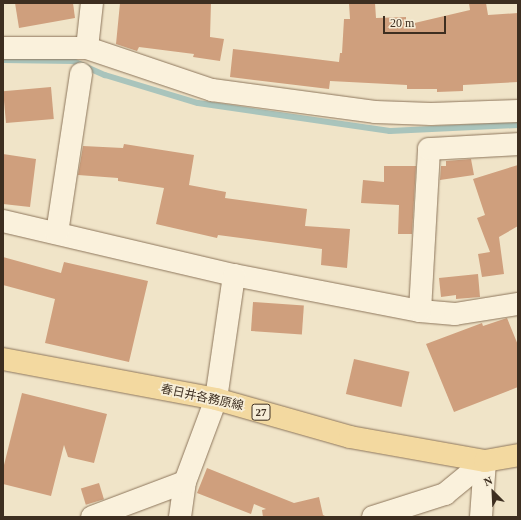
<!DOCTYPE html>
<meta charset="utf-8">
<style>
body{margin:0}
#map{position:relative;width:521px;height:520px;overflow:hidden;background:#f0e4c8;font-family:"Times New Roman","Noto Sans JP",serif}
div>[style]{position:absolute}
.stream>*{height:6px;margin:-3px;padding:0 3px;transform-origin:3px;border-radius:3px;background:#a9c4bc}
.building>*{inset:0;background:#cf9f7d;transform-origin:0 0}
.roads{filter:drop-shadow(0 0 1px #8d765c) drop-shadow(0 0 1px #8d765c)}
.minor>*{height:22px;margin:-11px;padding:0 11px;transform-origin:11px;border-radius:11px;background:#faf1dc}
.major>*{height:22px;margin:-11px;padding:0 11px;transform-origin:11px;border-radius:11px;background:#f3d9a0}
span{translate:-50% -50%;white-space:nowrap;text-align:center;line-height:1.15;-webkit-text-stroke:3.5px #f7eed8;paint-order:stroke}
.shield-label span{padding:1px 3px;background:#f7eed8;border:1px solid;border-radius:3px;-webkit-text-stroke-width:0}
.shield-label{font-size:11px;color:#3d2e20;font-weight:700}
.street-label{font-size:12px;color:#3d2e20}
.frame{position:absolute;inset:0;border:4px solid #3d2e20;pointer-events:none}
.north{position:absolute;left:473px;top:472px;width:40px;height:40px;-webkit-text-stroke:3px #f7eed8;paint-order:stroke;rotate:336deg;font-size:11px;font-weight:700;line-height:16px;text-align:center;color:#3d2e20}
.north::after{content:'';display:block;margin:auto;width:14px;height:18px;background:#3d2e20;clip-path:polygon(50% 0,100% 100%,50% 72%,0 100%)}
.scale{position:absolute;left:383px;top:16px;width:63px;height:18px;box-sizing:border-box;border:2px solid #3d2e20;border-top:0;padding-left:5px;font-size:12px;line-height:14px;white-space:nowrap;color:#3d2e20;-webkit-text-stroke:3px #f7eed8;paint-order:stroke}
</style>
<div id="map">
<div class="stream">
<i style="left:3px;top:60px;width:70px;rotate:0.8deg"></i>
<i style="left:73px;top:61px;width:35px;rotate:24deg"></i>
<i style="left:105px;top:75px;width:97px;rotate:16.8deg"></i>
<i style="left:198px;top:103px;width:194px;rotate:8.3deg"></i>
<i style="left:390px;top:131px;width:128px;rotate:-2.7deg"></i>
</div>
<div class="building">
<i style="clip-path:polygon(15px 3px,73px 3px,75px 18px,19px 28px)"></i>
<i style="clip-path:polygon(120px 3px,211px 3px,210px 37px,224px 39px,220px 61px,193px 57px,194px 54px,139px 47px,137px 51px,116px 44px)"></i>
<i style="clip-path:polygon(349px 3px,375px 3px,376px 18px,406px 17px,406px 25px,470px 10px,469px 3px,486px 3px,488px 15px,518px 13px,518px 82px,463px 85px,463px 91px,437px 92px,437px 89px,407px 89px,407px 85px,330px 81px,329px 89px,230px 77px,233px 49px,339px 62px,340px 53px,342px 53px,344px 19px,350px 19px)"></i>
<i style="left:51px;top:87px;width:32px;height:48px;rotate:85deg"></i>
<i style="clip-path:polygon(124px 144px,194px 155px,189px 185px,226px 192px,225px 198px,307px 209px,305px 226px,350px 229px,347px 268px,321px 265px,322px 249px,218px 235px,217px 238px,156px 224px,164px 188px,118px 181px,118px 178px,78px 175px,83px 146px,123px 148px)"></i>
<i style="clip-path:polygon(3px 154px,36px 159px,30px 207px,3px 204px)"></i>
<i style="clip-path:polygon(471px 159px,474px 175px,440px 180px,441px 166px,446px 166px,446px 161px)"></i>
<i style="clip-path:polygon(518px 165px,518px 226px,499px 237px,504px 274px,482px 277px,478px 254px,490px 252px,477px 218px,485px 215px,473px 179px)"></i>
<i style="clip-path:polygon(384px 166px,416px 166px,412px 234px,398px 234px,399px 205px,361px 203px,363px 180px,384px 182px)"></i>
<i style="clip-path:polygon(3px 257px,61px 273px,64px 262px,148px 281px,129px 362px,45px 343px,55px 299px,3px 285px)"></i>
<i style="clip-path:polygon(478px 274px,480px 297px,456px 299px,456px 295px,441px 297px,439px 278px)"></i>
<i style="left:253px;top:302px;width:51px;height:29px;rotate:4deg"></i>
<i style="clip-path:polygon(507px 318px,518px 345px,518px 387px,454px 412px,426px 344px,482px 323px,483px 326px)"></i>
<i style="left:354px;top:359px;width:57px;height:36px;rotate:13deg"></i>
<i style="clip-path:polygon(22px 393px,107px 414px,94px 463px,68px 457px,64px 445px,51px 496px,3px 484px,3px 469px)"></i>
<i style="clip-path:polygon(207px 468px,294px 503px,319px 497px,323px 515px,327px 517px,263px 517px,262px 510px,266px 509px,254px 504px,251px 514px,197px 493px)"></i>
<i style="left:99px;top:483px;width:17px;height:19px;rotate:73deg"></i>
</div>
<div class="roads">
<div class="minor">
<i style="left:3px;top:48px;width:84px"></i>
<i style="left:87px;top:48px;width:132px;rotate:18.6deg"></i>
<i style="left:212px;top:90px;width:164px;rotate:7.7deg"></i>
<i style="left:375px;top:112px;width:56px;rotate:2deg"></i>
<i style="left:431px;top:114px;width:87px;rotate:-2deg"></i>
<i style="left:87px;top:48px;width:45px;rotate:-83.7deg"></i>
<i style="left:3px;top:221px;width:237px;rotate:13.2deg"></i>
<i style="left:234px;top:275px;width:189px;rotate:11deg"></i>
<i style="left:420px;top:311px;width:35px;rotate:5deg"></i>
<i style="left:455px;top:314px;width:64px;rotate:-9deg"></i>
<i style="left:57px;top:233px;width:161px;rotate:-81.4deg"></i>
<i style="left:420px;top:311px;width:162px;rotate:-86.8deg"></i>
<i style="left:429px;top:149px;width:89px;rotate:-3.2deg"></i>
<i style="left:92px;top:517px;width:99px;rotate:-20.6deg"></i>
<i style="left:180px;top:517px;width:35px;rotate:-82deg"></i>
<i style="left:185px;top:482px;width:89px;rotate:-69.5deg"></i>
<i style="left:216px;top:399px;width:125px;rotate:-81.7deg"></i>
<i style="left:373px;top:517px;width:76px;rotate:-17.7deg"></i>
<i style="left:445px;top:494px;width:52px;rotate:-39.5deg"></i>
<i style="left:481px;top:517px;width:56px;rotate:-85.9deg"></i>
</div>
<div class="major">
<i style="left:3px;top:359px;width:217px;rotate:10.6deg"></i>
<i style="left:216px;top:399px;width:139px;rotate:15.8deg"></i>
<i style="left:350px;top:437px;width:137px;rotate:10.1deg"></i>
<i style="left:485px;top:461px;width:34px;rotate:-10deg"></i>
</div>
</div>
<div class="shield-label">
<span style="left:261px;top:412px">27</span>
</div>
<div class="street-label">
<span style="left:202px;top:398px;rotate:12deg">春日井各務原線</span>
</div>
<div class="frame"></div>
<div class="north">N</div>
<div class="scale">20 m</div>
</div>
